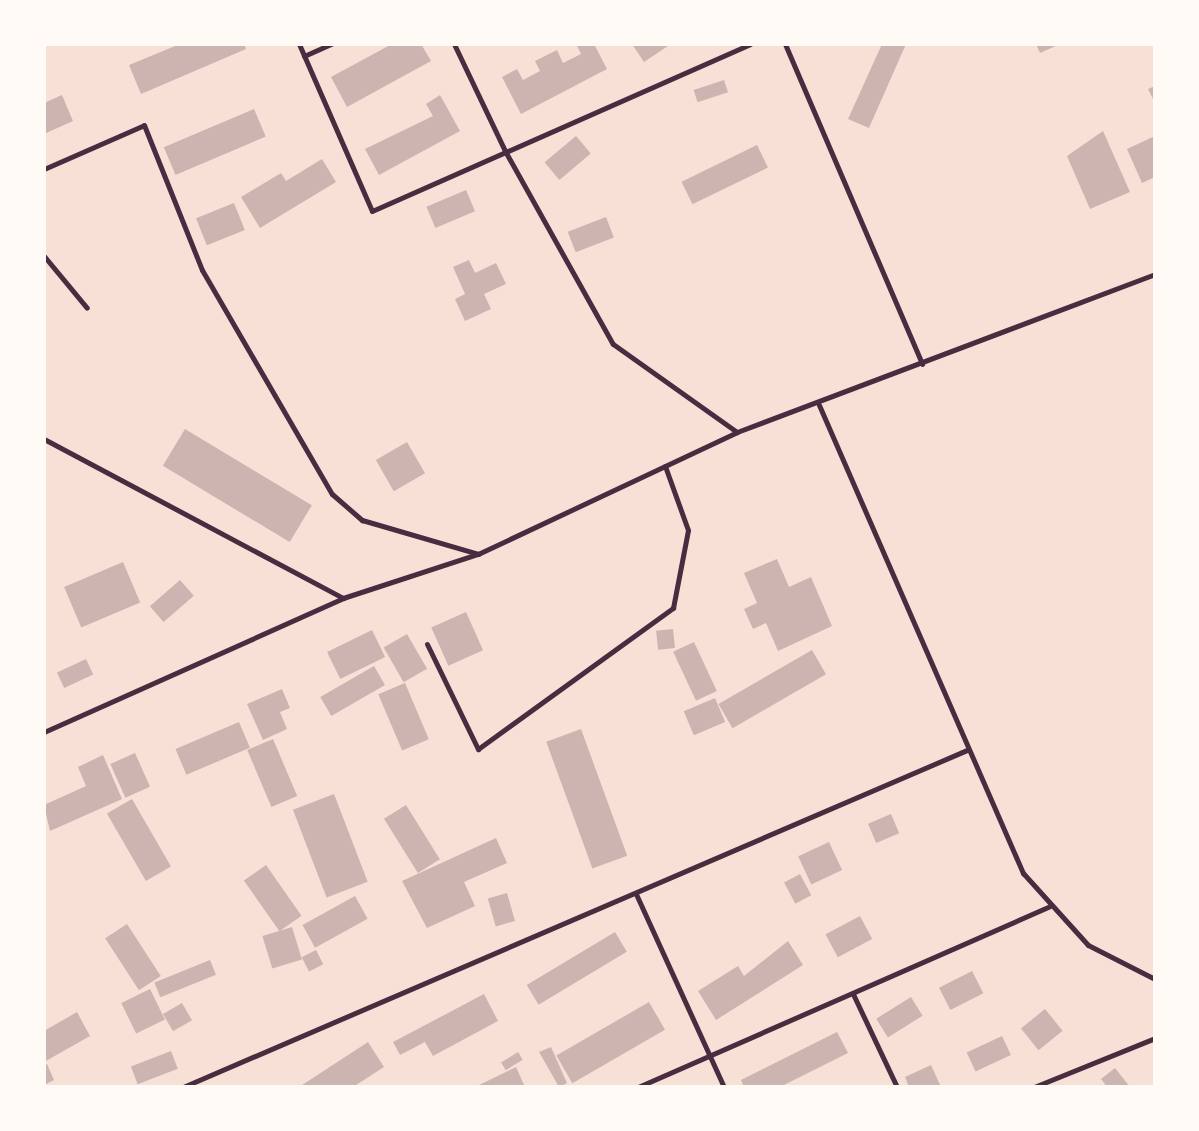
<!DOCTYPE html>
<style>
body{margin:0}
#map{position:relative;width:1199px;height:1131px;overflow:hidden;background:#f7e1d7;font-family:"PT Sans Narrow",sans-serif}
div>[style]{position:absolute}
.building>*{inset:0;background:#ccb4b1;transform-origin:0 0}
.service>*{height:5px;margin:-2.5px;padding:0 2.5px;transform-origin:2.5px;border-radius:2.5px;background:#4a2c40}
span{translate:-50% -50%;white-space:nowrap;text-align:center;line-height:1.15;-webkit-text-stroke:6px #fffaf5;paint-order:stroke}
.frame{position:absolute;inset:0;border:46px solid #fffaf5;pointer-events:none}
</style>
<div id="map">
<div class="building">
<i style="clip-path:polygon(180px 44px,244px 44px,246px 49px,141px 94px,129px 65px)"></i>
<i style="clip-path:polygon(392px 44px,421px 44px,431px 61px,347px 107px,331px 77px)"></i>
<i style="clip-path:polygon(576px 44px,594px 44px,607px 69px,521px 114px,502px 77px,517px 69px,523px 80px,540px 71px,535px 61px,557px 50px,563px 63px,581px 54px)"></i>
<i style="clip-path:polygon(632px 44px,671px 44px,644px 62px)"></i>
<i style="clip-path:polygon(882px 44px,906px 44px,869px 128px,848px 119px)"></i>
<i style="clip-path:polygon(1036px 44px,1060px 44px,1040px 53px)"></i>
<i style="left:724px;top:80px;width:13px;height:32px;rotate:72deg"></i>
<i style="clip-path:polygon(1155px 86px,1155px 103px,1148px 89px)"></i>
<i style="clip-path:polygon(62px 95px,73px 121px,44px 134px,44px 103px)"></i>
<i style="clip-path:polygon(440px 95px,460px 131px,379px 175px,365px 149px,433px 116px,426px 104px)"></i>
<i style="left:254px;top:109px;width:30px;height:98px;rotate:67deg"></i>
<i style="clip-path:polygon(1103px 131px,1130px 192px,1090px 209px,1067px 156px)"></i>
<i style="left:576px;top:136px;width:23px;height:41px;rotate:50deg"></i>
<i style="clip-path:polygon(1155px 136px,1155px 177px,1142px 183px,1127px 149px)"></i>
<i style="left:757px;top:145px;width:25px;height:84px;rotate:64deg"></i>
<i style="clip-path:polygon(322px 159px,336px 182px,260px 228px,241px 197px,281px 173px,286px 181px)"></i>
<i style="left:466px;top:190px;width:23px;height:43px;rotate:67deg"></i>
<i style="left:234px;top:203px;width:29px;height:41px;rotate:68deg"></i>
<i style="left:606px;top:217px;width:22px;height:41px;rotate:69deg"></i>
<i style="clip-path:polygon(469px 260px,475px 273px,496px 263px,506px 284px,484px 294px,491px 309px,465px 321px,455px 299px,465px 294px,453px 267px)"></i>
<i style="left:185px;top:429px;width:148px;height:43px;rotate:31deg"></i>
<i style="left:407px;top:442px;width:36px;height:36px;rotate:60deg"></i>
<i style="clip-path:polygon(777px 559px,789px 587px,811px 577px,832px 626px,778px 651px,766px 623px,753px 629px,744px 609px,757px 603px,744px 573px)"></i>
<i style="left:123px;top:562px;width:44px;height:64px;rotate:67deg"></i>
<i style="left:180px;top:580px;width:21px;height:40px;rotate:49deg"></i>
<i style="left:466px;top:612px;width:42px;height:38px;rotate:66deg"></i>
<i style="left:673px;top:629px;width:19px;height:17px;rotate:84deg"></i>
<i style="left:372px;top:630px;width:30px;height:50px;rotate:64deg"></i>
<i style="left:407px;top:634px;width:40px;height:27px;rotate:60deg"></i>
<i style="left:694px;top:642px;width:54px;height:23px;rotate:65deg"></i>
<i style="left:812px;top:650px;width:28px;height:108px;rotate:60deg"></i>
<i style="left:86px;top:659px;width:17px;height:32px;rotate:65deg"></i>
<i style="left:374px;top:666px;width:22px;height:62px;rotate:60deg"></i>
<i style="left:405px;top:683px;width:61px;height:29px;rotate:67deg"></i>
<i style="clip-path:polygon(282px 689px,290px 708px,280px 712px,287px 729px,263px 740px,247px 704px)"></i>
<i style="left:715px;top:698px;width:26px;height:34px;rotate:67deg"></i>
<i style="left:239px;top:722px;width:28px;height:69px;rotate:67deg"></i>
<i style="left:581px;top:729px;width:135px;height:37px;rotate:70deg"></i>
<i style="left:273px;top:739px;width:62px;height:28px;rotate:67deg"></i>
<i style="left:135px;top:753px;width:37px;height:27px;rotate:66deg"></i>
<i style="clip-path:polygon(103px 755px,122px 799px,50px 831px,44px 805px,86px 786px,78px 767px)"></i>
<i style="left:334px;top:794px;width:94px;height:44px;rotate:69deg"></i>
<i style="left:132px;top:799px;width:78px;height:29px;rotate:60deg"></i>
<i style="left:406px;top:805px;width:64px;height:26px;rotate:58deg"></i>
<i style="left:891px;top:814px;width:21px;height:25px;rotate:67deg"></i>
<i style="clip-path:polygon(496px 838px,507px 863px,464px 882px,475px 906px,427px 928px,402px 881px)"></i>
<i style="left:829px;top:842px;width:31px;height:34px;rotate:65deg"></i>
<i style="left:266px;top:865px;width:62px;height:27px;rotate:55deg"></i>
<i style="left:800px;top:874px;width:24px;height:18px;rotate:62deg"></i>
<i style="left:507px;top:893px;width:29px;height:20px;rotate:74deg"></i>
<i style="left:355px;top:896px;width:26px;height:60px;rotate:61deg"></i>
<i style="left:860px;top:916px;width:26px;height:39px;rotate:62deg"></i>
<i style="left:127px;top:924px;width:62px;height:26px;rotate:57deg"></i>
<i style="left:292px;top:927px;width:34px;height:31px;rotate:73deg"></i>
<i style="left:615px;top:932px;width:23px;height:103px;rotate:59deg"></i>
<i style="clip-path:polygon(788px 941px,803px 965px,716px 1020px,698px 991px,738px 966px,744px 976px)"></i>
<i style="left:316px;top:950px;width:16px;height:16px;rotate:63deg"></i>
<i style="left:210px;top:960px;width:16px;height:60px;rotate:68deg"></i>
<i style="left:972px;top:971px;width:25px;height:37px;rotate:63deg"></i>
<i style="left:150px;top:989px;width:34px;height:32px;rotate:64deg"></i>
<i style="clip-path:polygon(484px 994px,498px 1021px,433px 1056px,425px 1042px,400px 1055px,393px 1042px)"></i>
<i style="left:911px;top:997px;width:22px;height:41px;rotate:58deg"></i>
<i style="left:649px;top:1002px;width:32px;height:107px;rotate:60deg"></i>
<i style="left:182px;top:1003px;width:20px;height:22px;rotate:60deg"></i>
<i style="left:1045px;top:1009px;width:28px;height:31px;rotate:51deg"></i>
<i style="clip-path:polygon(77px 1012px,90px 1036px,44px 1062px,44px 1031px)"></i>
<i style="clip-path:polygon(837px 1032px,848px 1053px,780px 1087px,744px 1087px,741px 1080px)"></i>
<i style="left:1002px;top:1036px;width:21px;height:39px;rotate:65deg"></i>
<i style="clip-path:polygon(368px 1042px,384px 1067px,353px 1087px,299px 1087px)"></i>
<i style="clip-path:polygon(551px 1047px,567px 1083px,559px 1087px,539px 1052px)"></i>
<i style="left:171px;top:1051px;width:19px;height:43px;rotate:69deg"></i>
<i style="left:518px;top:1052px;width:9px;height:20px;rotate:58deg"></i>
<i style="clip-path:polygon(47px 1064px,54px 1080px,44px 1085px,44px 1065px)"></i>
<i style="clip-path:polygon(931px 1065px,941px 1087px,909px 1087px,905px 1077px)"></i>
<i style="clip-path:polygon(516px 1067px,525px 1087px,475px 1087px)"></i>
<i style="clip-path:polygon(1115px 1068px,1130px 1087px,1107px 1087px,1101px 1079px)"></i>
</div>
<div class="service">
<i style="left:299px;top:44px;width:182px;rotate:66.4deg"></i>
<i style="left:372px;top:211px;width:413px;rotate:-23.8deg"></i>
<i style="left:454px;top:44px;width:119px;rotate:64.5deg"></i>
<i style="left:505px;top:151px;width:221px;rotate:60.8deg"></i>
<i style="left:613px;top:344px;width:152px;rotate:35.4deg"></i>
<i style="left:785px;top:44px;width:348px;rotate:66.8deg"></i>
<i style="left:304px;top:56px;width:30px;rotate:-24deg"></i>
<i style="left:44px;top:169px;width:109px;rotate:-23.7deg"></i>
<i style="left:144px;top:125px;width:156px;rotate:68.2deg"></i>
<i style="left:202px;top:270px;width:259px;rotate:59.9deg"></i>
<i style="left:332px;top:494px;width:40px;rotate:41deg"></i>
<i style="left:362px;top:520px;width:121px;rotate:16.3deg"></i>
<i style="left:44px;top:256px;width:67px;rotate:50.4deg"></i>
<i style="left:819px;top:405px;width:511px;rotate:66.45deg"></i>
<i style="left:1023px;top:873px;width:97px;rotate:47.9deg"></i>
<i style="left:1088px;top:945px;width:75px;rotate:26.9deg"></i>
<i style="left:44px;top:439px;width:339px;rotate:28deg"></i>
<i style="left:427px;top:644px;width:117px;rotate:64.1deg"></i>
<i style="left:478px;top:749px;width:241px;rotate:-35.9deg"></i>
<i style="left:673px;top:608px;width:79px;rotate:-79.1deg"></i>
<i style="left:688px;top:530px;width:68px;rotate:-109.8deg"></i>
<i style="left:44px;top:732px;width:328px;rotate:-24.1deg"></i>
<i style="left:343px;top:598px;width:142px;rotate:-18.1deg"></i>
<i style="left:478px;top:554px;width:286px;rotate:-25.2deg"></i>
<i style="left:737px;top:432px;width:447px;rotate:-20.7deg"></i>
<i style="left:636px;top:894px;width:212px;rotate:65.5deg"></i>
<i style="left:853px;top:994px;width:103px;rotate:64.7deg"></i>
<i style="left:183px;top:1087px;width:853px;rotate:-23.26deg"></i>
<i style="left:638px;top:1087px;width:449px;rotate:-23.7deg"></i>
<i style="left:1034px;top:1087px;width:131px;rotate:-22deg"></i>
</div>
<div class="frame"></div>
</div>
